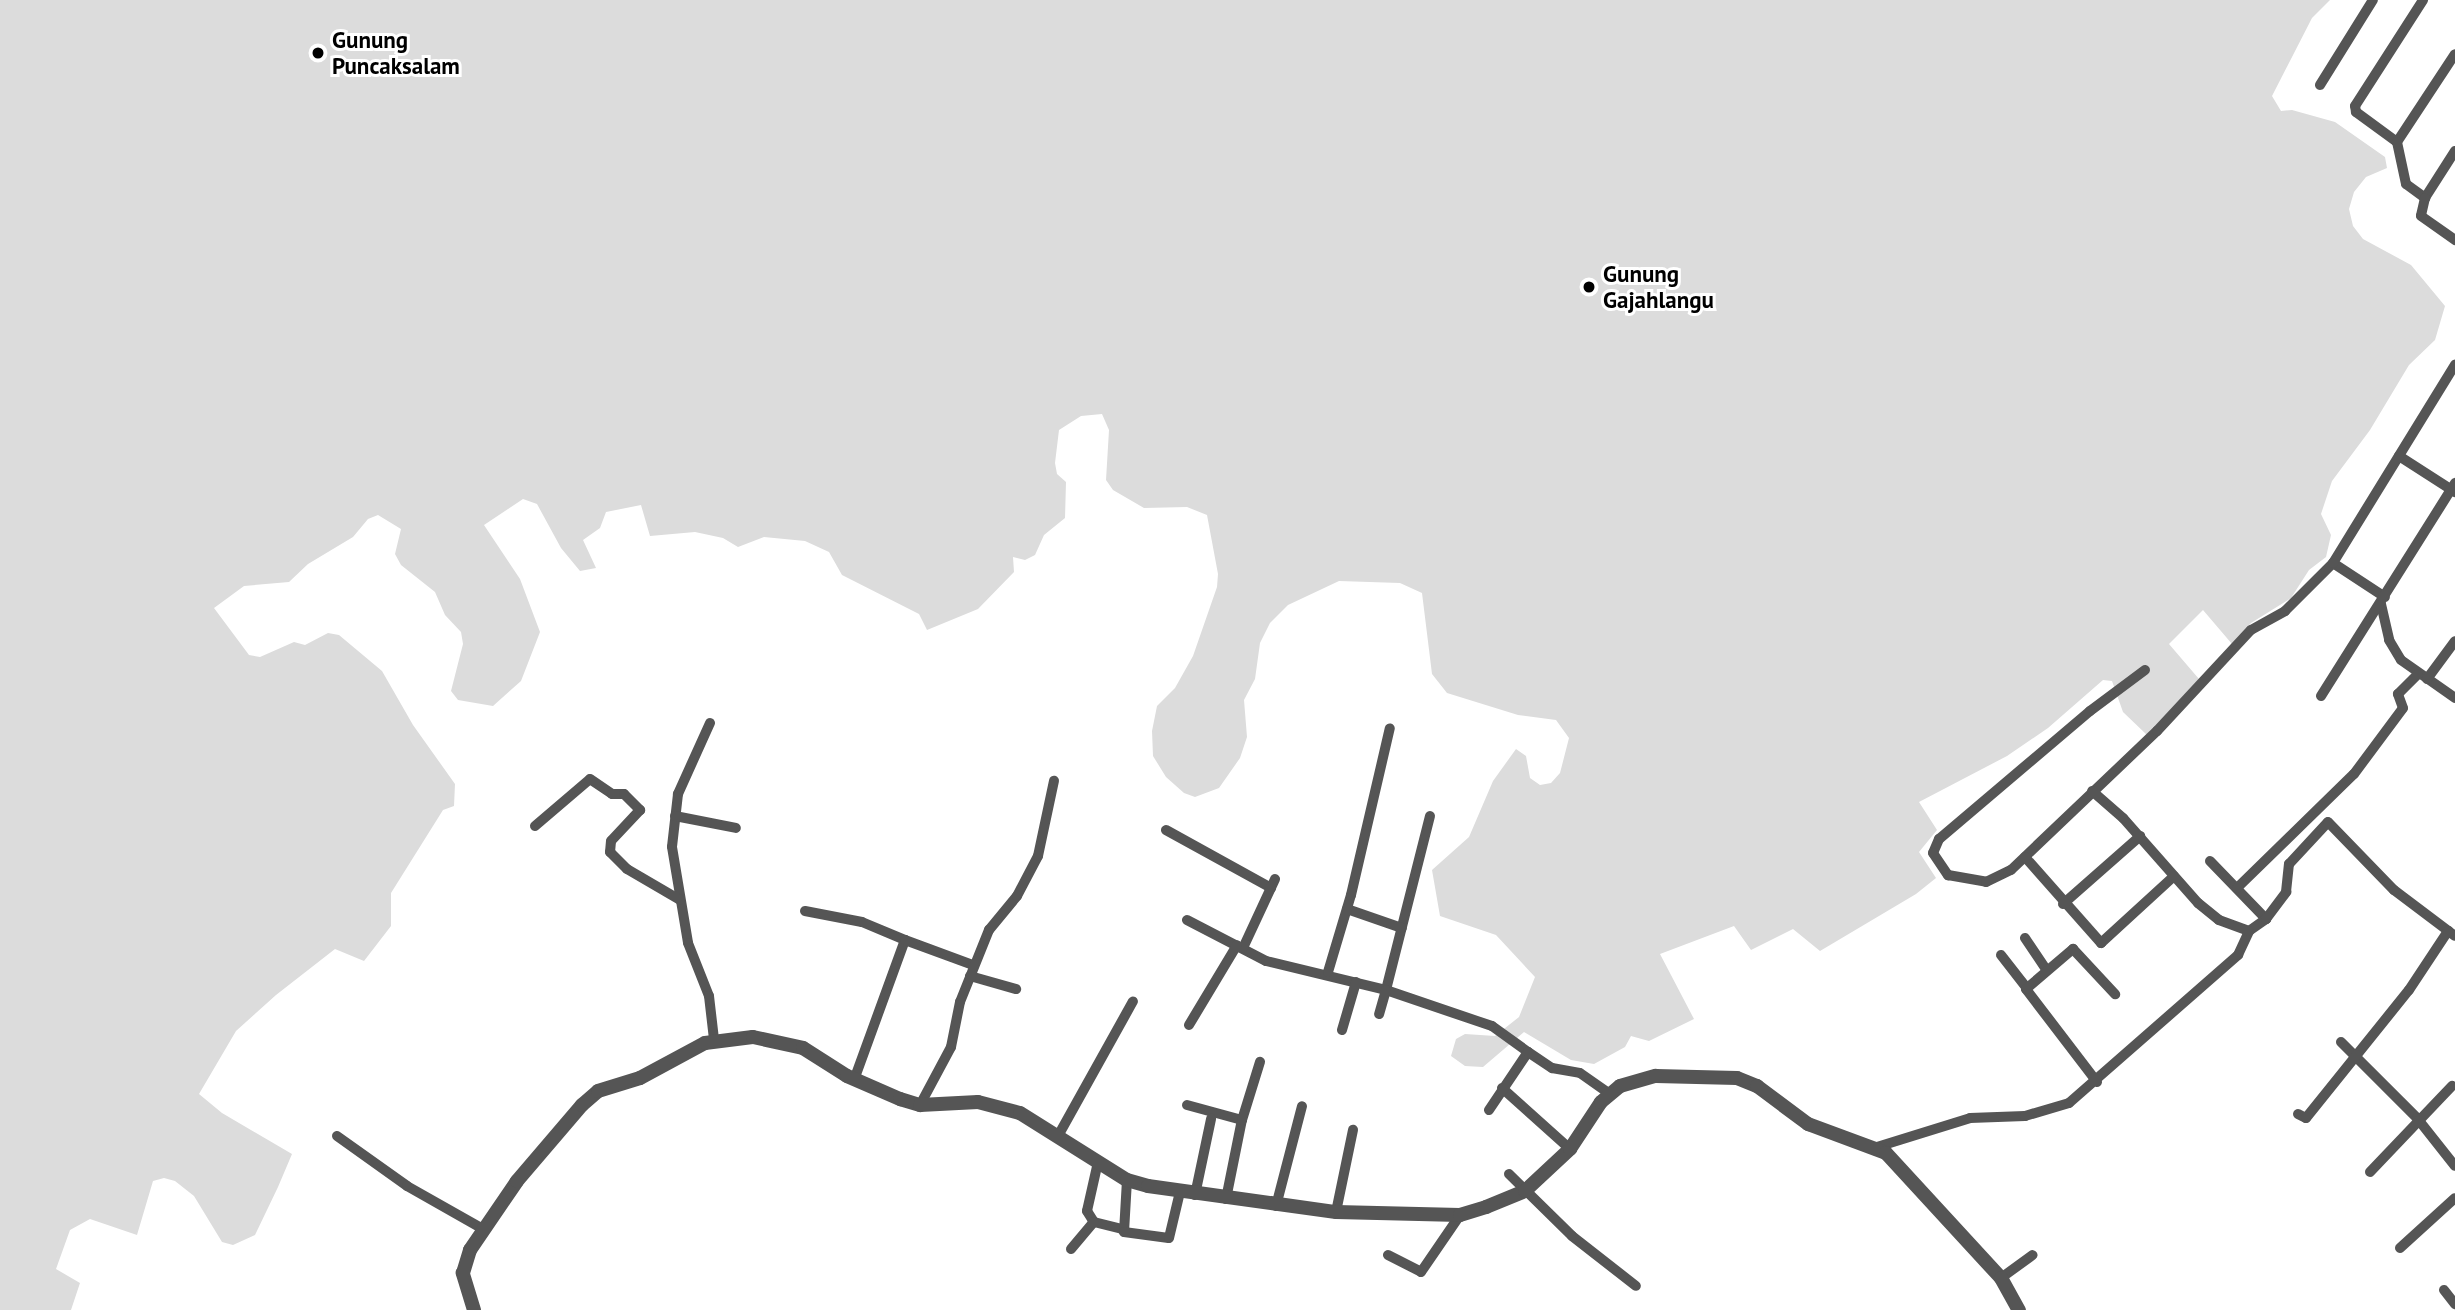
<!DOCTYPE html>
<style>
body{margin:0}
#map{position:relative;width:2455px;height:1310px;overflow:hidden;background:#fff;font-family:"PT Sans",sans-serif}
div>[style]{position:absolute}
.green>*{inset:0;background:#dcdcdc}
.minor>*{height:10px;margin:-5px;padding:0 5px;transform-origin:5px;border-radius:5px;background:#555}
.tertiary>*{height:14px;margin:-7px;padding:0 7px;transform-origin:7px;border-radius:7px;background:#555}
.dots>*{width:19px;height:19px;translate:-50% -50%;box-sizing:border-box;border:4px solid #fff;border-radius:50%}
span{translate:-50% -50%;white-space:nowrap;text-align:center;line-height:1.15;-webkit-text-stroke:6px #fff;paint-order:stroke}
.poi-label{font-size:23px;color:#000;font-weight:700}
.left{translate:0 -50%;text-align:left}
</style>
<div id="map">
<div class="green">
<i style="clip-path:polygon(0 0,2330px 0,2312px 18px,2272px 96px,2281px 111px,2292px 110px,2335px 122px,2385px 157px,2387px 168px,2366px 177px,2354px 192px,2349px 209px,2353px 226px,2363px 239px,2411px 265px,2445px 306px,2435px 340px,2409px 365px,2370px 430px,2332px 481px,2321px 514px,2331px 535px,2326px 557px,2309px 570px,2291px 598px,2251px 623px,2232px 644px,2203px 610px,2169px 644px,2199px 679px,2147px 735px,2123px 712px,2112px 681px,2103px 680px,2048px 728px,2007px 756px,1919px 802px,1937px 830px,1919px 852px,1936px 878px,1916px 894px,1820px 951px,1793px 929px,1751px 950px,1734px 926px,1660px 954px,1694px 1019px,1649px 1041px,1631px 1036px,1625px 1047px,1594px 1064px,1571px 1060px,1524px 1032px,1483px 1067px,1465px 1066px,1451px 1056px,1456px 1039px,1465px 1034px,1495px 1036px,1519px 1017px,1535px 977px,1496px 935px,1440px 916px,1432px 870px,1469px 837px,1493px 781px,1516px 749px,1526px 756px,1530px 778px,1540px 785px,1551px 783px,1560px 773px,1569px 738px,1556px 720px,1518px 715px,1447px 693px,1432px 674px,1422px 593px,1400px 583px,1339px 581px,1288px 605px,1270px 623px,1260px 643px,1255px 679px,1244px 700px,1247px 737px,1240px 758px,1219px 788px,1195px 797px,1184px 793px,1166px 777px,1153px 756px,1152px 731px,1157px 706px,1175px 688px,1193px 656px,1217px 587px,1218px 574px,1207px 515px,1187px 507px,1144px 508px,1113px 490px,1106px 480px,1109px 430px,1102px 414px,1081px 416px,1059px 430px,1055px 463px,1057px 474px,1066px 482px,1065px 518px,1044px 535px,1035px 555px,1025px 560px,1013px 557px,1014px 572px,978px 609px,927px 630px,919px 614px,842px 575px,829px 552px,805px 541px,764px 537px,738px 547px,723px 538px,695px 532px,650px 536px,641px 505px,606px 512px,600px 528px,583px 540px,596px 568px,580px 571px,561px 548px,537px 504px,523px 499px,484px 525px,520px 579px,540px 632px,521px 681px,493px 706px,458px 700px,451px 691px,463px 644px,461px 632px,445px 615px,435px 592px,401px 565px,395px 554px,401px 529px,378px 515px,368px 519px,353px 537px,308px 564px,289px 582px,244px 586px,214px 608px,249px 655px,260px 657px,294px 642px,305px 645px,328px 633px,339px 635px,382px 671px,413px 725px,455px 784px,454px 806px,443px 810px,391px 893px,391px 926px,364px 961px,335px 949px,276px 995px,236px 1031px,199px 1094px,222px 1113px,292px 1154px,278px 1187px,255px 1235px,233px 1245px,222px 1242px,194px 1196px,175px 1181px,164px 1178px,153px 1181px,137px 1235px,90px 1219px,70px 1230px,56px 1269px,80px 1283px,71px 1310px,0 1310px)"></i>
</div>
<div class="minor">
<i style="left:2320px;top:85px;width:100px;rotate:-58.1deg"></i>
<i style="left:2397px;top:142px;width:51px;rotate:-143.8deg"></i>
<i style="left:2356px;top:112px;width:6px;rotate:-99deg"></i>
<i style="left:2355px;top:106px;width:126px;rotate:-57.3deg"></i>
<i style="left:2397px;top:142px;width:105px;rotate:-56.6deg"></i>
<i style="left:2397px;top:142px;width:43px;rotate:77.9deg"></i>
<i style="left:2406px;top:184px;width:24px;rotate:36deg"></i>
<i style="left:2455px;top:151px;width:56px;rotate:122.6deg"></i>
<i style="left:2425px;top:198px;width:18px;rotate:103deg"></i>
<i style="left:2421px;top:216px;width:42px;rotate:35.2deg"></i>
<i style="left:2399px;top:456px;width:67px;rotate:32.7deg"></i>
<i style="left:2333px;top:563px;width:62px;rotate:33.2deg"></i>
<i style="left:2381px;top:604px;width:37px;rotate:77deg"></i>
<i style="left:2389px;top:640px;width:23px;rotate:59deg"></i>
<i style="left:2401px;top:660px;width:66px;rotate:35.1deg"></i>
<i style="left:2145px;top:670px;width:69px;rotate:143.3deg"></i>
<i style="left:2090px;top:711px;width:198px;rotate:139.7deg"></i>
<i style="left:1939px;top:839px;width:15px;rotate:113deg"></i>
<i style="left:1933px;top:853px;width:27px;rotate:56deg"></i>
<i style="left:1948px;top:875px;width:39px;rotate:10deg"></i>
<i style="left:1986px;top:882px;width:28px;rotate:-26deg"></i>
<i style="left:2011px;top:870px;width:202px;rotate:-43.6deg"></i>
<i style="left:2157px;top:731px;width:138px;rotate:-47.1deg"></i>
<i style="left:2251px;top:630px;width:39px;rotate:-29deg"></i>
<i style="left:2285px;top:611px;width:68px;rotate:-45deg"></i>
<i style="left:2333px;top:563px;width:233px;rotate:-58.4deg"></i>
<i style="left:2427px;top:679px;width:47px;rotate:-53.6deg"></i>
<i style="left:2321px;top:696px;width:252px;rotate:-57.8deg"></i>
<i style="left:710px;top:723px;width:78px;rotate:114.3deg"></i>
<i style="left:678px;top:794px;width:53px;rotate:96.5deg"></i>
<i style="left:672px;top:847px;width:97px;rotate:80.5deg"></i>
<i style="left:688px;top:943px;width:57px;rotate:68.4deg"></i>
<i style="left:709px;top:996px;width:43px;rotate:83.4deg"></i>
<i style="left:675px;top:816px;width:62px;rotate:11.1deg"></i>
<i style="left:1430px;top:816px;width:179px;rotate:104.2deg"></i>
<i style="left:1386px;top:990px;width:112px;rotate:18.8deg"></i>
<i style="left:1492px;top:1026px;width:44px;rotate:35.8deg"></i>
<i style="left:535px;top:826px;width:72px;rotate:-40.5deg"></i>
<i style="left:590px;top:779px;width:27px;rotate:34deg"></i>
<i style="left:612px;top:794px;width:12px"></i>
<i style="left:624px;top:794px;width:23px;rotate:45deg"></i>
<i style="left:640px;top:810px;width:42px;rotate:133.1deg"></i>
<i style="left:611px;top:841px;width:11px;rotate:95deg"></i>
<i style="left:610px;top:852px;width:24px;rotate:45deg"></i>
<i style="left:627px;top:869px;width:61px;rotate:30.3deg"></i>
<i style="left:1166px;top:830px;width:120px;rotate:28.9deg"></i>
<i style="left:2025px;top:857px;width:115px;rotate:48.5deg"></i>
<i style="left:2101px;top:943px;width:99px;rotate:-42.5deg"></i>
<i style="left:2210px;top:861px;width:81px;rotate:46deg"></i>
<i style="left:2237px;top:888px;width:163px;rotate:-44.3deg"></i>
<i style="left:2354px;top:774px;width:82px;rotate:-53.4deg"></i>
<i style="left:2403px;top:708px;width:15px;rotate:-110deg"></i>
<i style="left:2398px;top:694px;width:28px;rotate:-45deg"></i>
<i style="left:2063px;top:904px;width:103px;rotate:-41.4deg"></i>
<i style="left:1347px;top:909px;width:58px;rotate:19.1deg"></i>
<i style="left:805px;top:911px;width:58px;rotate:10.9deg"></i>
<i style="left:862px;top:922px;width:47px;rotate:22.7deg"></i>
<i style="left:1187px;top:920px;width:89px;rotate:27.4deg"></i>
<i style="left:1266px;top:961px;width:123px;rotate:13.6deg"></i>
<i style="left:1386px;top:990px;width:25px;rotate:106deg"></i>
<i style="left:2249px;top:931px;width:21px;rotate:-35deg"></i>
<i style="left:2266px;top:919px;width:34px;rotate:-53deg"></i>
<i style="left:2286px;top:892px;width:28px;rotate:-84deg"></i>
<i style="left:2289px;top:864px;width:57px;rotate:-47.1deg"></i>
<i style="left:2328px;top:822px;width:95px;rotate:45.9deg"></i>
<i style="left:2394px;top:890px;width:76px;rotate:37deg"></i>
<i style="left:2025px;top:938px;width:37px;rotate:56deg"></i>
<i style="left:1243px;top:948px;width:76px;rotate:-65.1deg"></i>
<i style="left:2001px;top:955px;width:41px;rotate:52deg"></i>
<i style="left:1328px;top:972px;width:80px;rotate:-73.4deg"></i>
<i style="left:1351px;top:895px;width:171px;rotate:-76.9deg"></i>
<i style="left:970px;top:976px;width:48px;rotate:15.8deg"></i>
<i style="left:1189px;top:1025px;width:93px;rotate:-59deg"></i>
<i style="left:1342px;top:1030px;width:50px;rotate:-73.7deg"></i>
<i style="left:2341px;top:1042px;width:107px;rotate:45deg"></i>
<i style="left:2417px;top:1118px;width:61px;rotate:51.6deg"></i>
<i style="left:854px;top:1080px;width:149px;rotate:-70deg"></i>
<i style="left:905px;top:940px;width:72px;rotate:20.2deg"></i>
<i style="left:2097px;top:1082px;width:117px;rotate:-127.4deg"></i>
<i style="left:2026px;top:989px;width:62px;rotate:-40.4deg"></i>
<i style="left:2073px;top:949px;width:62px;rotate:47deg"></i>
<i style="left:1502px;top:1088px;width:91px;rotate:41.9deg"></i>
<i style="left:920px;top:1105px;width:66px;rotate:-61.9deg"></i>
<i style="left:951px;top:1047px;width:46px;rotate:-78.7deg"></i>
<i style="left:960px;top:1002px;width:78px;rotate:-68.1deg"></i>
<i style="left:989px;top:930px;width:44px;rotate:-50.5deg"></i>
<i style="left:1017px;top:896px;width:45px;rotate:-62.3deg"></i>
<i style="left:1038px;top:856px;width:77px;rotate:-78deg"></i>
<i style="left:1187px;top:1105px;width:57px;rotate:15.3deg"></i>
<i style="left:1489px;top:1110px;width:70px;rotate:-56.1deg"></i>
<i style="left:1528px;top:1052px;width:29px;rotate:34deg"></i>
<i style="left:1552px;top:1068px;width:28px;rotate:10deg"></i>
<i style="left:1580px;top:1073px;width:35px;rotate:35deg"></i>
<i style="left:2298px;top:1114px;width:9px;rotate:27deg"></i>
<i style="left:2306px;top:1118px;width:164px;rotate:-51.2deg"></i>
<i style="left:2409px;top:990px;width:71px;rotate:-56.5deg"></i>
<i style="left:337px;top:1136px;width:86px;rotate:35.5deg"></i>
<i style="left:407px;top:1186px;width:87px;rotate:29.5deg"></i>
<i style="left:1058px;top:1136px;width:154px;rotate:-60.9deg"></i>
<i style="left:1877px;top:1147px;width:97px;rotate:-17.3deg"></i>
<i style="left:1970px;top:1118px;width:55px;rotate:-2.1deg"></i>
<i style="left:2025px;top:1116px;width:46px;rotate:-16.5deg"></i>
<i style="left:2069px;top:1103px;width:225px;rotate:-41.2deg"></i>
<i style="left:2238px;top:955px;width:26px;rotate:-65deg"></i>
<i style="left:2249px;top:931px;width:32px;rotate:-160deg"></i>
<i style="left:2219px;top:920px;width:27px;rotate:-141deg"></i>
<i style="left:2198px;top:903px;width:113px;rotate:-131.4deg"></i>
<i style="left:2123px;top:818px;width:41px;rotate:-138.9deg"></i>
<i style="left:1098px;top:1162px;width:50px;rotate:102.7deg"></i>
<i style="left:1087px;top:1211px;width:13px;rotate:58deg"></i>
<i style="left:1094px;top:1222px;width:29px;rotate:14deg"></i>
<i style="left:2370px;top:1172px;width:119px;rotate:-46.4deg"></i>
<i style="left:1509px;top:1174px;width:88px;rotate:44.5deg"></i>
<i style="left:1572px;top:1236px;width:81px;rotate:38deg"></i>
<i style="left:1127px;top:1180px;width:52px;rotate:93.3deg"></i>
<i style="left:1124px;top:1232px;width:45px;rotate:7.6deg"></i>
<i style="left:1169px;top:1238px;width:47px;rotate:-76.6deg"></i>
<i style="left:1195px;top:1195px;width:78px;rotate:-78.1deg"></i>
<i style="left:1226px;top:1199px;width:81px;rotate:-78.6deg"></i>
<i style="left:1242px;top:1120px;width:61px;rotate:-72.8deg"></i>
<i style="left:1276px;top:1206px;width:103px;rotate:-75.4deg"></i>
<i style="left:1336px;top:1212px;width:84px;rotate:-78.3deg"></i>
<i style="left:2400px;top:1248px;width:74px;rotate:-42.3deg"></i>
<i style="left:1071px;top:1249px;width:35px;rotate:-50deg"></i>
<i style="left:1388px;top:1255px;width:37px;rotate:27deg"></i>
<i style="left:1421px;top:1272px;width:69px;rotate:-55.6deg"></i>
<i style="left:2001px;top:1278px;width:39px;rotate:-36deg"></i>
<i style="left:2444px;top:1290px;width:18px;rotate:52deg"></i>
</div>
<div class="tertiary">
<i style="left:474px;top:1310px;width:39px;rotate:-107deg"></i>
<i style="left:463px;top:1273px;width:24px;rotate:-73deg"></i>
<i style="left:470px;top:1250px;width:83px;rotate:-55.7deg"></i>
<i style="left:517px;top:1181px;width:100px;rotate:-49.5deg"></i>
<i style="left:582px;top:1105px;width:21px;rotate:-41deg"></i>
<i style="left:598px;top:1091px;width:44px;rotate:-17.2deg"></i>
<i style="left:640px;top:1078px;width:74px;rotate:-28.3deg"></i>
<i style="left:705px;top:1043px;width:48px;rotate:-7.1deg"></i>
<i style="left:753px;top:1037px;width:51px;rotate:12.4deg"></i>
<i style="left:803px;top:1048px;width:52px;rotate:32.5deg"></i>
<i style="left:847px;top:1076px;width:58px;rotate:23.5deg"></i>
<i style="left:900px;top:1099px;width:21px;rotate:17deg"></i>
<i style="left:920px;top:1105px;width:58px;rotate:-3deg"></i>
<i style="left:978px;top:1102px;width:43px;rotate:14.7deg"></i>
<i style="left:1020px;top:1113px;width:126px;rotate:32.1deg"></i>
<i style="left:1127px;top:1180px;width:22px;rotate:16deg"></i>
<i style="left:1148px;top:1186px;width:190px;rotate:7.9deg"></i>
<i style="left:1336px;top:1212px;width:124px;rotate:1.4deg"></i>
<i style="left:1460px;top:1215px;width:27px;rotate:-17deg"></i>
<i style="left:1486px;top:1207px;width:42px;rotate:-22.3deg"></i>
<i style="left:1525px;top:1191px;width:62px;rotate:-43deg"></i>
<i style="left:1570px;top:1149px;width:56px;rotate:-56.6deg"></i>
<i style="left:1601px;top:1102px;width:25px;rotate:-40deg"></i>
<i style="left:1620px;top:1086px;width:37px;rotate:-16deg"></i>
<i style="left:1656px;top:1076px;width:81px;rotate:1.4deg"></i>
<i style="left:1737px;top:1078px;width:22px;rotate:22deg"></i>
<i style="left:1757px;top:1086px;width:64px;rotate:36.7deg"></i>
<i style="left:1808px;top:1124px;width:83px;rotate:20.4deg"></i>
<i style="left:1886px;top:1153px;width:170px;rotate:47.4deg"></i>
<i style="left:2001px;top:1278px;width:37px;rotate:61deg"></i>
</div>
<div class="dots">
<i style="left:318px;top:53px;background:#000"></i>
<i style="left:1589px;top:287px;background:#000"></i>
</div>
<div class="poi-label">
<span class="left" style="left:332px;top:53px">Gunung<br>Puncaksalam</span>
<span class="left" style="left:1603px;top:287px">Gunung<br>Gajahlangu</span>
</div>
</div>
